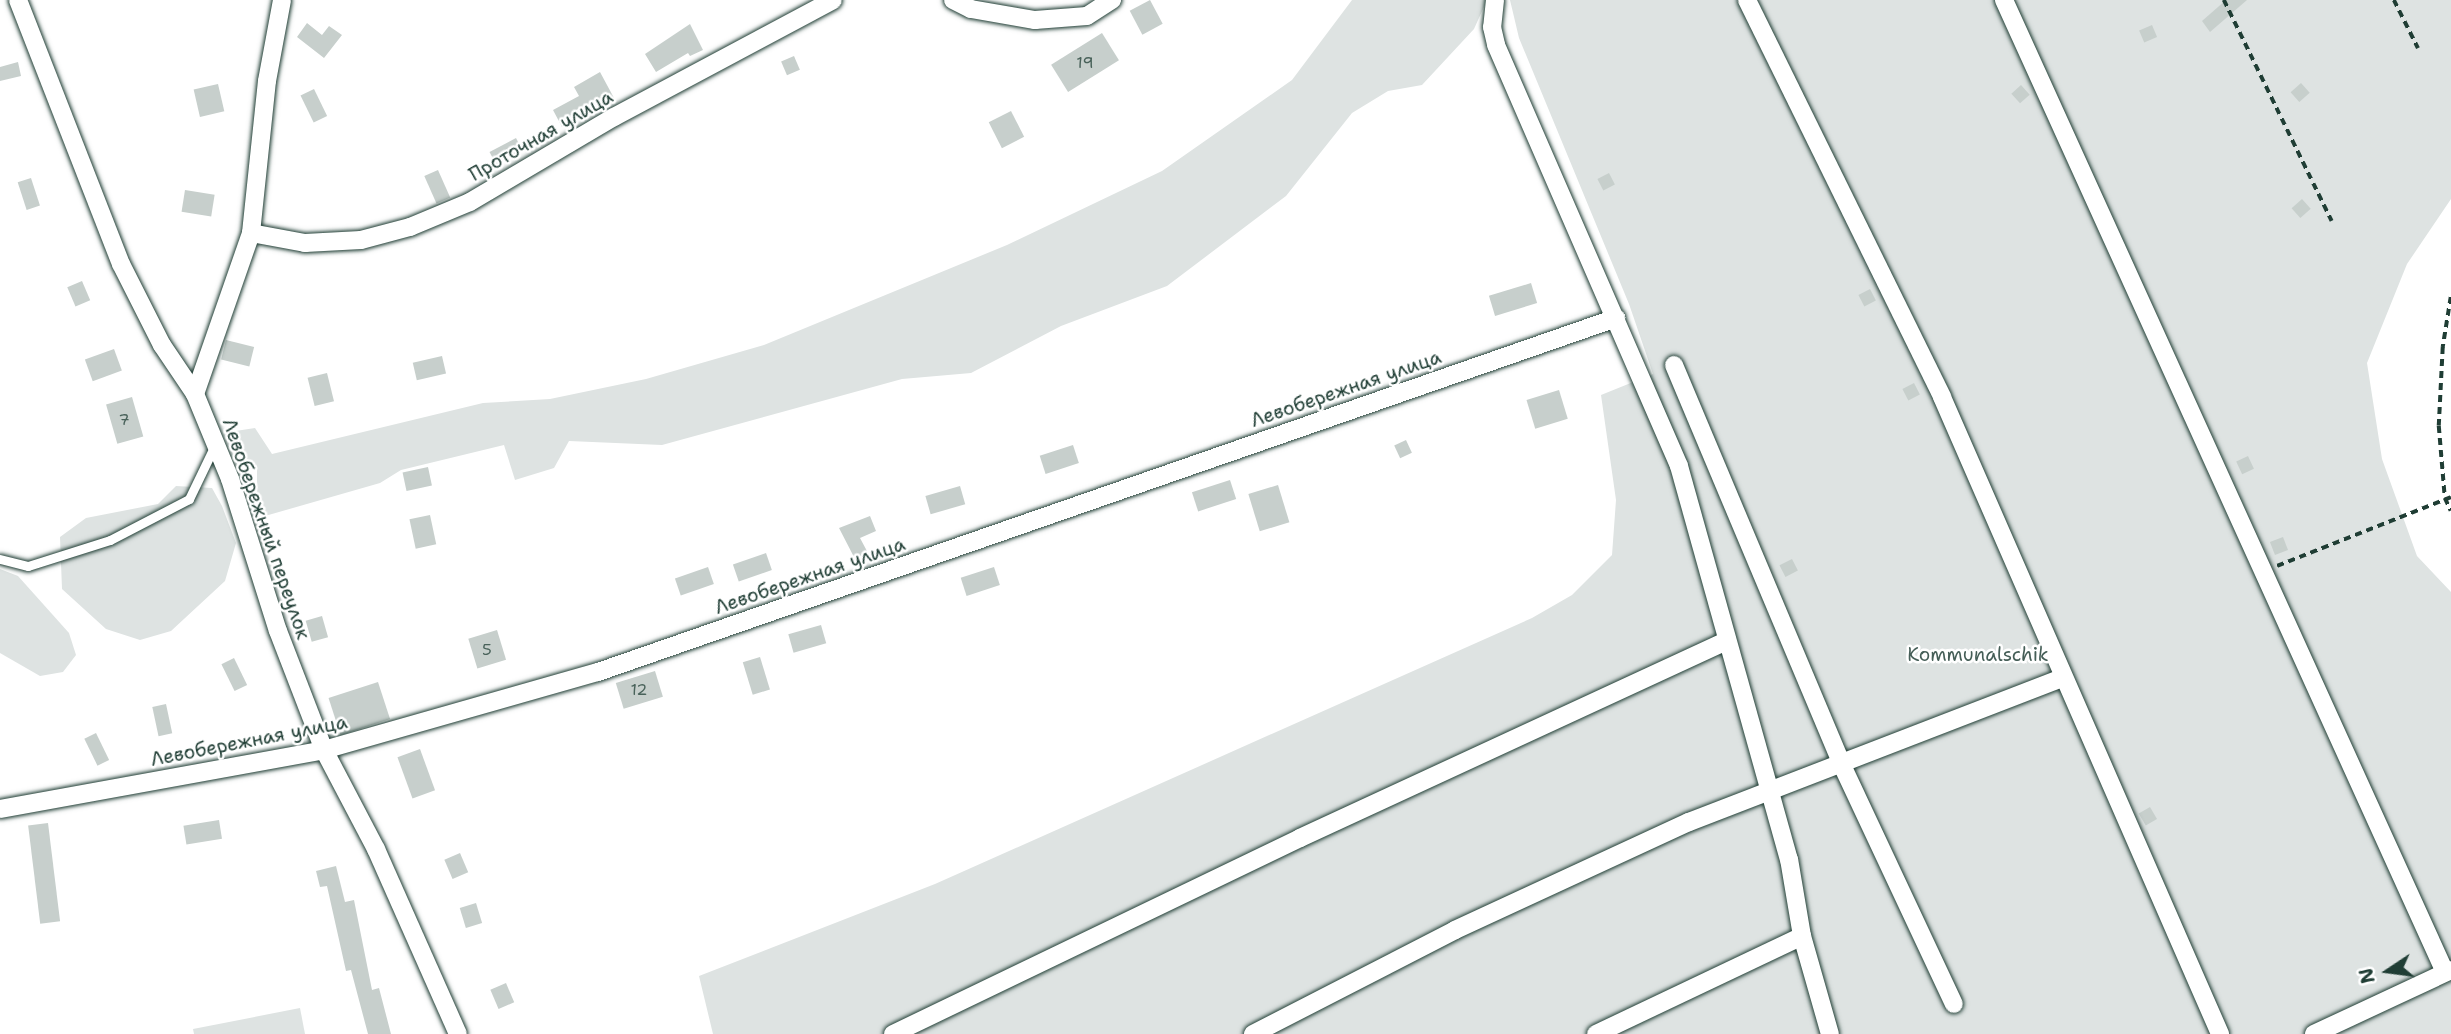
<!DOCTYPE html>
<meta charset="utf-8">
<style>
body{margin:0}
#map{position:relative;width:2451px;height:1034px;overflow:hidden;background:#fff;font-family:"Shantell Sans",sans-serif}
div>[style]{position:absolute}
.green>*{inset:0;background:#dee3e2}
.building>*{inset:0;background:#c7cfcc;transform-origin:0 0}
.path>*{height:3.5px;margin-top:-1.75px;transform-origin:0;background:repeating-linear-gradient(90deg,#1f3d34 0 7px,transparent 0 12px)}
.roads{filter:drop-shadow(0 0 2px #1f3d34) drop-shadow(0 0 2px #1f3d34)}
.service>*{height:9px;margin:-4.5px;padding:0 4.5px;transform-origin:4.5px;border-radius:4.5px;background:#fff}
.minor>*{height:18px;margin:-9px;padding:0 9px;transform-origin:9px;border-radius:9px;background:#fff}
span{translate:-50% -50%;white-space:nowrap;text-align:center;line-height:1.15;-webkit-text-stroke:5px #fff;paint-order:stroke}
.number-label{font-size:16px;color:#49625a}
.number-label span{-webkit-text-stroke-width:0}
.street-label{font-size:19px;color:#1f3d34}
.park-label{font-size:19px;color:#455e57}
.north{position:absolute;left:2353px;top:936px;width:70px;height:70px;-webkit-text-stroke:5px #fff;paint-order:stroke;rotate:257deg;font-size:19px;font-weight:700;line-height:28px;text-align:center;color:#1f3d34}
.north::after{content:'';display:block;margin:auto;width:24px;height:32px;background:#1f3d34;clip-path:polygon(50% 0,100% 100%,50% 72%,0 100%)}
</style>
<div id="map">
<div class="green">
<i style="clip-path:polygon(1352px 0,1487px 0,1474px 29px,1422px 85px,1388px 91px,1352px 113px,1286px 196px,1167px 286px,1061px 326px,971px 373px,902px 379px,662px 445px,569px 441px,554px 468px,515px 480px,504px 445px,401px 470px,380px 483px,265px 516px,257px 502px,257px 466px,238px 453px,229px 432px,255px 428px,272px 454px,483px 403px,550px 399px,646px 379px,764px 345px,1007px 245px,1162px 171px,1292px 80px)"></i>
<i style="clip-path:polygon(1510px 0,2451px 0,2451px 199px,2407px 264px,2367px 363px,2382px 459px,2417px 556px,2451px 592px,2451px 1034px,713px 1034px,699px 976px,935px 884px,1532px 618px,1572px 595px,1612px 555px,1616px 500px,1601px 395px,1653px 374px,1629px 304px,1519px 38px)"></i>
<i style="clip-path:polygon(176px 486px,212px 488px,222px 506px,236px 543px,225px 581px,171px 631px,140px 640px,106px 629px,62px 589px,60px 537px,86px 518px,158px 504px)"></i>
<i style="clip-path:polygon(0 569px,18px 576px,69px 633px,76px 655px,63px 672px,40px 676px,0 653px)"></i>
<i style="clip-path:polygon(300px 1008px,305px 1034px,194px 1034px,193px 1029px)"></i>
</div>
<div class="building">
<i style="left:1150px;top:0;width:27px;height:23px;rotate:62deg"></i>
<i style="clip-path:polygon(2226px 0,2247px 0,2210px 32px,2202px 21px)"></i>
<i style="clip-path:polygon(307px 23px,322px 35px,329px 26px,342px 35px,324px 58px,297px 37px)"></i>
<i style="clip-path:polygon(690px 24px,703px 50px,690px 56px,688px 53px,656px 72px,645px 54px)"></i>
<i style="left:2152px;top:25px;width:13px;height:14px;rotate:67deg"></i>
<i style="left:1102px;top:33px;width:32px;height:60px;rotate:58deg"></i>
<i style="left:794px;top:56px;width:15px;height:14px;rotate:67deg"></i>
<i style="clip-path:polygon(18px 62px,21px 76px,0 81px,0 67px)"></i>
<i style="clip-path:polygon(600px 72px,614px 98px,562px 127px,553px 110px,579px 96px,574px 87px)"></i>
<i style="left:2301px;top:83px;width:13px;height:14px;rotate:48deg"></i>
<i style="left:218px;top:84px;width:28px;height:25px;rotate:77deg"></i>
<i style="left:2021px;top:85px;width:13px;height:13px;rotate:48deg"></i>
<i style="left:314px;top:89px;width:30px;height:15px;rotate:64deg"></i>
<i style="left:1011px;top:111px;width:29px;height:25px;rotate:63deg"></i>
<i style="left:516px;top:138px;width:15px;height:30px;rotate:62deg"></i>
<i style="left:438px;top:170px;width:30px;height:15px;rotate:66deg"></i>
<i style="left:1609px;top:173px;width:13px;height:13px;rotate:63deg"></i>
<i style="left:31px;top:178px;width:29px;height:14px;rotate:72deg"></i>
<i style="left:185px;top:190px;width:30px;height:22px;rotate:9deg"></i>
<i style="left:2302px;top:199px;width:13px;height:14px;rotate:48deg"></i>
<i style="left:82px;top:281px;width:21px;height:16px;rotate:67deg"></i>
<i style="left:1531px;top:283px;width:21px;height:44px;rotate:73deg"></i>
<i style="left:1870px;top:289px;width:13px;height:13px;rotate:63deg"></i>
<i style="left:226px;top:340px;width:29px;height:20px;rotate:14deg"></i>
<i style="left:114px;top:349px;width:23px;height:31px;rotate:70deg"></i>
<i style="left:442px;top:356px;width:18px;height:30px;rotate:77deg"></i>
<i style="left:327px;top:373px;width:29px;height:20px;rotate:76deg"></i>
<i style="left:1914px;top:383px;width:13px;height:13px;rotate:63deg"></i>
<i style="left:1559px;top:390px;width:30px;height:34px;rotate:73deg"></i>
<i style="left:132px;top:397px;width:41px;height:27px;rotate:74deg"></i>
<i style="left:1406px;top:440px;width:14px;height:13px;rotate:65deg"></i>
<i style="left:1073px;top:445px;width:19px;height:35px;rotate:72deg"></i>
<i style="left:2248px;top:456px;width:14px;height:13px;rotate:65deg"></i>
<i style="left:428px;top:467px;width:19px;height:26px;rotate:78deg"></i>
<i style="left:1230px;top:480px;width:20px;height:40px;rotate:72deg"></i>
<i style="left:1278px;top:485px;width:39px;height:31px;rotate:73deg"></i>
<i style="left:960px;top:486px;width:19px;height:36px;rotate:74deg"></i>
<i style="left:430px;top:515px;width:30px;height:21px;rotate:78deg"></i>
<i style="clip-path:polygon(870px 516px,876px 531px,860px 538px,868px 553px,855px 559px,839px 528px)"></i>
<i style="left:2283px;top:537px;width:14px;height:14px;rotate:69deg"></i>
<i style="left:766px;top:553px;width:18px;height:35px;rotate:71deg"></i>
<i style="left:1792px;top:559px;width:13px;height:14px;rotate:63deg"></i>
<i style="left:708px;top:567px;width:18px;height:35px;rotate:71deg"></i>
<i style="left:994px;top:567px;width:19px;height:35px;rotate:72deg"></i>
<i style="left:322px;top:616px;width:22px;height:17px;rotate:74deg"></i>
<i style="left:821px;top:625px;width:19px;height:34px;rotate:74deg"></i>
<i style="left:497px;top:630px;width:31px;height:30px;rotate:73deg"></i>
<i style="left:760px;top:657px;width:34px;height:18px;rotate:73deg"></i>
<i style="left:234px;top:658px;width:30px;height:14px;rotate:64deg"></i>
<i style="left:655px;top:671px;width:27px;height:41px;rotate:73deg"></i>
<i style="left:378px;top:682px;width:39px;height:52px;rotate:72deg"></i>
<i style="left:166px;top:704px;width:30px;height:14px;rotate:78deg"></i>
<i style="left:96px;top:733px;width:30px;height:13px;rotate:64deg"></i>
<i style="left:420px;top:749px;width:44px;height:24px;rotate:70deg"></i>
<i style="left:2150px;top:807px;width:14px;height:13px;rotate:60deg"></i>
<i style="left:219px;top:820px;width:19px;height:36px;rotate:81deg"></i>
<i style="left:48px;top:823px;width:99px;height:20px;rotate:83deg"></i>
<i style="left:460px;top:853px;width:21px;height:17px;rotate:67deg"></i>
<i style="clip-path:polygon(336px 866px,345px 902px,354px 900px,372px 990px,379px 988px,391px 1034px,368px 1034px,351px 970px,346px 971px,327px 886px,320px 887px,316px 871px)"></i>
<i style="left:476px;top:903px;width:21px;height:17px;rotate:73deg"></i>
<i style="left:506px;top:983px;width:21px;height:17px;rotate:67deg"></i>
</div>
<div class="path">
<i style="left:2224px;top:0;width:246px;rotate:64deg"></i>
<i style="left:2394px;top:0;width:54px;rotate:63.4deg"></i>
<i style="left:2451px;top:297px;width:51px;rotate:99.1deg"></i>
<i style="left:2443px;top:347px;width:79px;rotate:92.9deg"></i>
<i style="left:2439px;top:426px;width:72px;rotate:85.2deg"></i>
<i style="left:2445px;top:498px;width:14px;rotate:65deg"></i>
<i style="left:2277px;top:566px;width:187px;rotate:-21.6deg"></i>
</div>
<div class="roads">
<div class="service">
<i style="left:0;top:559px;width:29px;rotate:14deg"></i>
<i style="left:28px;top:566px;width:86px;rotate:-17.6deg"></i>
<i style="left:110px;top:540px;width:89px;rotate:-27.4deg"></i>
<i style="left:189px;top:499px;width:60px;rotate:-64.3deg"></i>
</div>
<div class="minor">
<i style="left:18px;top:0;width:283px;rotate:68.7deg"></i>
<i style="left:121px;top:264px;width:91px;rotate:63.2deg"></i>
<i style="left:162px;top:345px;width:59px;rotate:56deg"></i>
<i style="left:195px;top:394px;width:92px;rotate:67.6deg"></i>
<i style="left:230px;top:479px;width:159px;rotate:72.5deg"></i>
<i style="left:278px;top:631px;width:128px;rotate:68.9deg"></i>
<i style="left:324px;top:750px;width:112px;rotate:62.3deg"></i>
<i style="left:376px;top:849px;width:202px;rotate:66.1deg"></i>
<i style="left:953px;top:0;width:20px;rotate:27deg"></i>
<i style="left:971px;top:9px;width:65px;rotate:9.8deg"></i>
<i style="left:1035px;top:20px;width:52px;rotate:-4.4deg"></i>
<i style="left:1087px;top:16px;width:30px;rotate:-33deg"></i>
<i style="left:1495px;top:0;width:27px;rotate:96deg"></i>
<i style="left:1492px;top:27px;width:18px;rotate:77deg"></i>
<i style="left:1496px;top:45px;width:459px;rotate:66.5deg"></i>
<i style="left:1679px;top:466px;width:408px;rotate:74.4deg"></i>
<i style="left:1789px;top:859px;width:78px;rotate:80.4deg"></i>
<i style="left:1802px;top:936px;width:102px;rotate:74.1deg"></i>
<i style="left:1747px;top:0;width:442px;rotate:63.8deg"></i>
<i style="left:1942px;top:397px;width:695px;rotate:66.42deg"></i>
<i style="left:2004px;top:0;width:1067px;rotate:65.6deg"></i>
<i style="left:251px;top:233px;width:55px;rotate:10.5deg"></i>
<i style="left:305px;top:243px;width:56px;rotate:-3.1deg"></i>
<i style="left:361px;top:240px;width:51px;rotate:-14.9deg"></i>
<i style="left:410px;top:227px;width:65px;rotate:-22.6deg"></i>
<i style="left:470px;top:202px;width:167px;rotate:-30.6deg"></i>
<i style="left:614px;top:117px;width:248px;rotate:-28.1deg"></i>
<i style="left:1674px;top:365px;width:432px;rotate:67.2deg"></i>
<i style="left:1841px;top:763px;width:266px;rotate:64.9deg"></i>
<i style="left:195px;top:394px;width:170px;rotate:-70.8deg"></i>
<i style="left:251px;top:233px;width:153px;rotate:-84deg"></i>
<i style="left:267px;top:81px;width:82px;rotate:-79.5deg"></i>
<i style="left:0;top:809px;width:329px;rotate:-10.3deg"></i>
<i style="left:324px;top:750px;width:285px;rotate:-15.9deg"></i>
<i style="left:598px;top:672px;width:1078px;rotate:-19.17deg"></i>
<i style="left:893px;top:1034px;width:452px;rotate:-25.7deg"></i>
<i style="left:1300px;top:838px;width:469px;rotate:-24.8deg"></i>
<i style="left:1253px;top:1034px;width:227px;rotate:-27.2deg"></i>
<i style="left:1455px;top:930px;width:258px;rotate:-24.8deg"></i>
<i style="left:1689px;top:822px;width:401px;rotate:-21.1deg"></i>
<i style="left:1596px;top:1034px;width:228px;rotate:-25.4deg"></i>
<i style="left:2314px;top:1034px;width:151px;rotate:-25deg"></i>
</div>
</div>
<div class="number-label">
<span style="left:1085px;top:63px">19</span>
<span style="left:124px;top:420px">7</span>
<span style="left:487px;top:650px">5</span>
<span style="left:639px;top:690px">12</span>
</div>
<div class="street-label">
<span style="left:541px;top:136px;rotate:-30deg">Проточная улица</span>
<span style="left:1346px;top:389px;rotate:-19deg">Левобережная улица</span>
<span style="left:266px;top:529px;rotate:71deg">Левобережный переулок</span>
<span style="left:810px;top:576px;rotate:-19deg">Левобережная улица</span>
<span style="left:249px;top:741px;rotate:-11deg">Левобережная улица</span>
</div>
<div class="park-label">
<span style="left:1978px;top:655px">Kommunalschik</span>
</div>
<div class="north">N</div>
</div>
